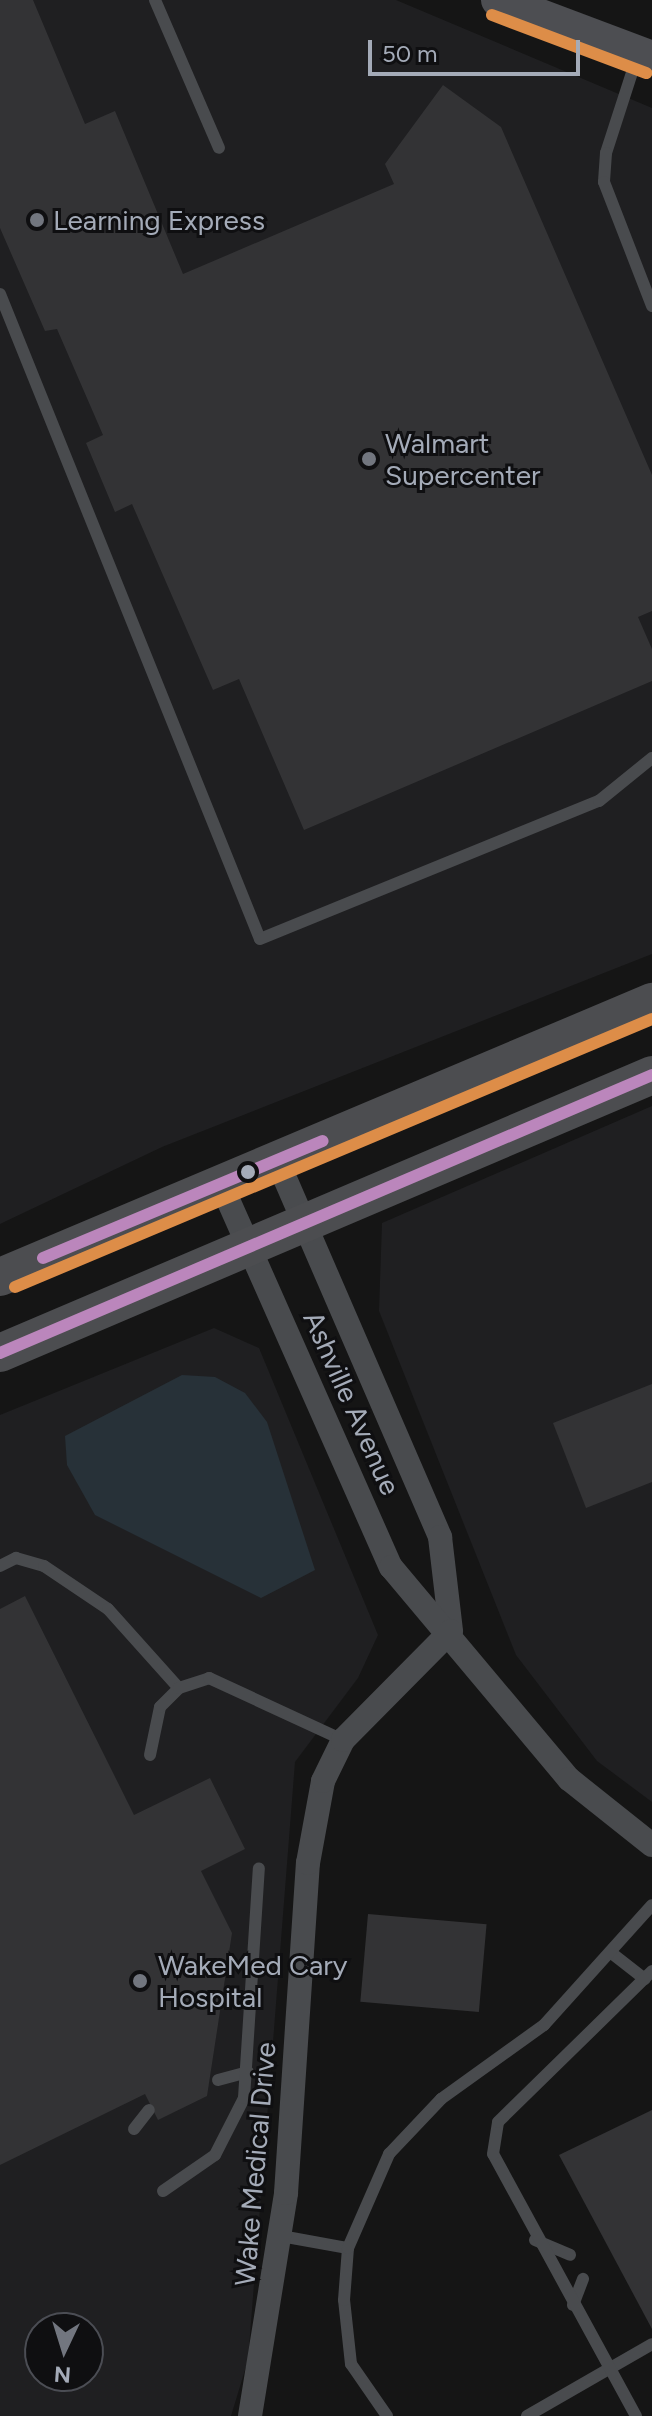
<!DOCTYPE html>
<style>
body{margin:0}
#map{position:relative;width:652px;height:2416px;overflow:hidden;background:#151515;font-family:Figtree,sans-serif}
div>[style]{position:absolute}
.built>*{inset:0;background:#1f1f21}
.water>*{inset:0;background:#273138}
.building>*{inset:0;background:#333335;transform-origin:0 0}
.lane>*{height:12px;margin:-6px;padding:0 6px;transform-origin:6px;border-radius:6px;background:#494b4e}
.street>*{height:24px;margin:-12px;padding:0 12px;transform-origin:12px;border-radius:12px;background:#494b4e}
.secondary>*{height:34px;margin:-17px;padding:0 17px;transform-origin:17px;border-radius:17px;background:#4d4e52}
.primary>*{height:38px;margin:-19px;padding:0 19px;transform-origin:19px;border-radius:19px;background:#4c4d50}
.bus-1>*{height:12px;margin:-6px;padding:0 6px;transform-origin:6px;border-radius:6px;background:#bb86bc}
.bus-2>*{height:12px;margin:-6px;padding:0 6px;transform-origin:6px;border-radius:6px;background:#dd8d48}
.dots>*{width:22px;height:22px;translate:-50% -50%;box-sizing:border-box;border:4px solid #0f0f11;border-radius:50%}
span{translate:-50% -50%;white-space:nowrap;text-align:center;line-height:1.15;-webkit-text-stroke:6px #0f0f11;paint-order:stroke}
.poi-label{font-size:28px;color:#a4abb8}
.left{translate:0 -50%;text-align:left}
.street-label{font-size:28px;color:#a4abb8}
.north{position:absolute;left:24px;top:2312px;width:80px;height:80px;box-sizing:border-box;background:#0f0f11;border:2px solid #4b4d54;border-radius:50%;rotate:184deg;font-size:22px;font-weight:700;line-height:32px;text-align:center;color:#a4abb8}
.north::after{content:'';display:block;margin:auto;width:28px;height:36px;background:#72767f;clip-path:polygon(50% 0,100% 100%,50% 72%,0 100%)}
.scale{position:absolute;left:368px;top:40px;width:212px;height:36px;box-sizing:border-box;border:4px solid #a4abb8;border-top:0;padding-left:10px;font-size:24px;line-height:28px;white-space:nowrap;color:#a4abb8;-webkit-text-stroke:6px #0f0f11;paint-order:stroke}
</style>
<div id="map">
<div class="built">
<i style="clip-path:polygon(0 0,396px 0,652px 108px,652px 954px,162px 1147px,0 1224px)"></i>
<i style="clip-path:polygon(652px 1106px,652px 1802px,597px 1761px,516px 1655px,379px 1311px,382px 1223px)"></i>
<i style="clip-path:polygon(evenodd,214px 1328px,259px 1348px,378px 1635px,358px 1678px,295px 1762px,248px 2360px,231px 2416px,0 2416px,0 1415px,214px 1328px,40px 2328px,88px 2328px,88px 2376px,40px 2376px,40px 2328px)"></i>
</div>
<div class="water">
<i style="clip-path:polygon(182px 1375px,215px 1377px,245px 1393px,267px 1422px,315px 1570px,261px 1598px,95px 1515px,67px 1465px,65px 1436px)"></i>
</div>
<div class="building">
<i style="clip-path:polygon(0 0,33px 0,85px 124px,115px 111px,183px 274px,394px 184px,385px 164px,443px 85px,501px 127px,652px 475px,652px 611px,638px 617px,652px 649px,652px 681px,304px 830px,239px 679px,213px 690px,132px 504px,115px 512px,86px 443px,103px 435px,57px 329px,45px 331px,0 228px)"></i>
<i style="clip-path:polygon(652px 1384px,652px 1482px,586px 1508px,553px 1423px)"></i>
<i style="clip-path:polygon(25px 1596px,134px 1815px,210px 1778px,245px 1849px,201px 1871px,232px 1933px,207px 2096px,158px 2120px,145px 2094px,0 2165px,0 1609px)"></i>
<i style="left:368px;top:1914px;width:119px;height:88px;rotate:5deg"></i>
<i style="clip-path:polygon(652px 2110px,652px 2329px,559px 2155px)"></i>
</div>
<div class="lane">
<i style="left:155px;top:0;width:161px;rotate:66.6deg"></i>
<i style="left:638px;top:54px;width:104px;rotate:107.9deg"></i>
<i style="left:606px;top:153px;width:29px;rotate:94deg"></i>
<i style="left:604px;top:182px;width:133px;rotate:68.8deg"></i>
<i style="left:0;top:294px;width:695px;rotate:68.05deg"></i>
<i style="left:260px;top:939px;width:366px;rotate:-22.2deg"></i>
<i style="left:599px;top:801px;width:68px;rotate:-39.1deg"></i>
<i style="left:0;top:1566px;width:18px;rotate:-27deg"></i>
<i style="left:16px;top:1558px;width:29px;rotate:16deg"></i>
<i style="left:44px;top:1566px;width:77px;rotate:33.9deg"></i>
<i style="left:108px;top:1609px;width:106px;rotate:48.1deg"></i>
<i style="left:150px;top:1755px;width:49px;rotate:-78.2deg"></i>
<i style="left:160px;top:1707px;width:27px;rotate:-45deg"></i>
<i style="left:179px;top:1688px;width:32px;rotate:-18deg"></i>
<i style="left:209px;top:1678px;width:148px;rotate:24.8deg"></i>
<i style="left:614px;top:1955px;width:39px;rotate:38deg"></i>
<i style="left:218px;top:2080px;width:31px;rotate:-15deg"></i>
<i style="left:134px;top:2129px;width:24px;rotate:-52deg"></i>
<i style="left:163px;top:2191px;width:63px;rotate:-34.7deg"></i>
<i style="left:215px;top:2155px;width:64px;rotate:-63deg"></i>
<i style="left:244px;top:2098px;width:230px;rotate:-86.3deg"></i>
<i style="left:281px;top:2236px;width:68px;rotate:10.2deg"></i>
<i style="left:535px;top:2240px;width:38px;rotate:23deg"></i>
<i style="left:573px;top:2305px;width:28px;rotate:-69deg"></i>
<i style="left:387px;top:2416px;width:63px;rotate:-124.7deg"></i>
<i style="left:351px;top:2364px;width:64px;rotate:-96.2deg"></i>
<i style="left:344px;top:2300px;width:52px;rotate:-85.6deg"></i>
<i style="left:348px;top:2248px;width:103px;rotate:-66.4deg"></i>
<i style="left:389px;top:2154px;width:76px;rotate:-46.6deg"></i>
<i style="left:441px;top:2099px;width:127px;rotate:-35.7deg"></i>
<i style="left:544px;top:2025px;width:161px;rotate:-48deg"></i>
<i style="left:527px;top:2416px;width:144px;rotate:-29.9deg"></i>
<i style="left:636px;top:2416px;width:298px;rotate:-118.6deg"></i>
<i style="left:493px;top:2154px;width:32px;rotate:-81deg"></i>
<i style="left:498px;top:2122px;width:216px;rotate:-44.4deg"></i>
</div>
<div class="street">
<i style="left:277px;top:1160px;width:411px;rotate:66.6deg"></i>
<i style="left:440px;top:1537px;width:95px;rotate:83.3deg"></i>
<i style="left:221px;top:1184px;width:419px;rotate:66.1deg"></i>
<i style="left:391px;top:1567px;width:277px;rotate:50deg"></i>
<i style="left:569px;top:1779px;width:106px;rotate:38.5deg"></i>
<i style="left:250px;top:2416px;width:226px;rotate:-80.8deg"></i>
<i style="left:286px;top:2193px;width:331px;rotate:-86.2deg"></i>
<i style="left:308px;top:1863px;width:83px;rotate:-79.6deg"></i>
<i style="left:323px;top:1781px;width:46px;rotate:-64deg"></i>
<i style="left:343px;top:1740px;width:153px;rotate:-45.3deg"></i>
</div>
<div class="secondary">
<i style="left:498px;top:0;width:165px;rotate:20.6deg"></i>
</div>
<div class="primary">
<i style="left:0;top:1277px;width:708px;rotate:-22.87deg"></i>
<i style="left:0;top:1353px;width:709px;rotate:-23.09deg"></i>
</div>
<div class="bus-1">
<i style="left:43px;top:1258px;width:303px;rotate:-22.7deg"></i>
<i style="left:0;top:1353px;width:709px;rotate:-23.09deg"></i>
</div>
<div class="bus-2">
<i style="left:492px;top:15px;width:165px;rotate:20.6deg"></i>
<i style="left:15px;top:1287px;width:691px;rotate:-22.82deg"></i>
</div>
<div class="dots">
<i style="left:37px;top:220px;background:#72767f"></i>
<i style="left:369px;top:459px;background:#72767f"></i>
<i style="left:248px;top:1172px;background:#a4abb8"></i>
<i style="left:140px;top:1981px;background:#72767f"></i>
</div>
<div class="poi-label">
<span class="left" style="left:53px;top:220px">Learning Express</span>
<span class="left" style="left:385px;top:459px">Walmart<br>Supercenter</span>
<span class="left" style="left:158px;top:1981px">WakeMed Cary<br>Hospital</span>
</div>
<div class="street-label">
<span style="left:352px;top:1403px;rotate:66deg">Ashville Avenue</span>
<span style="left:255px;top:2164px;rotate:-85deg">Wake Medical Drive</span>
</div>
<div class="north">N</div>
<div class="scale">50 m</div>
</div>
